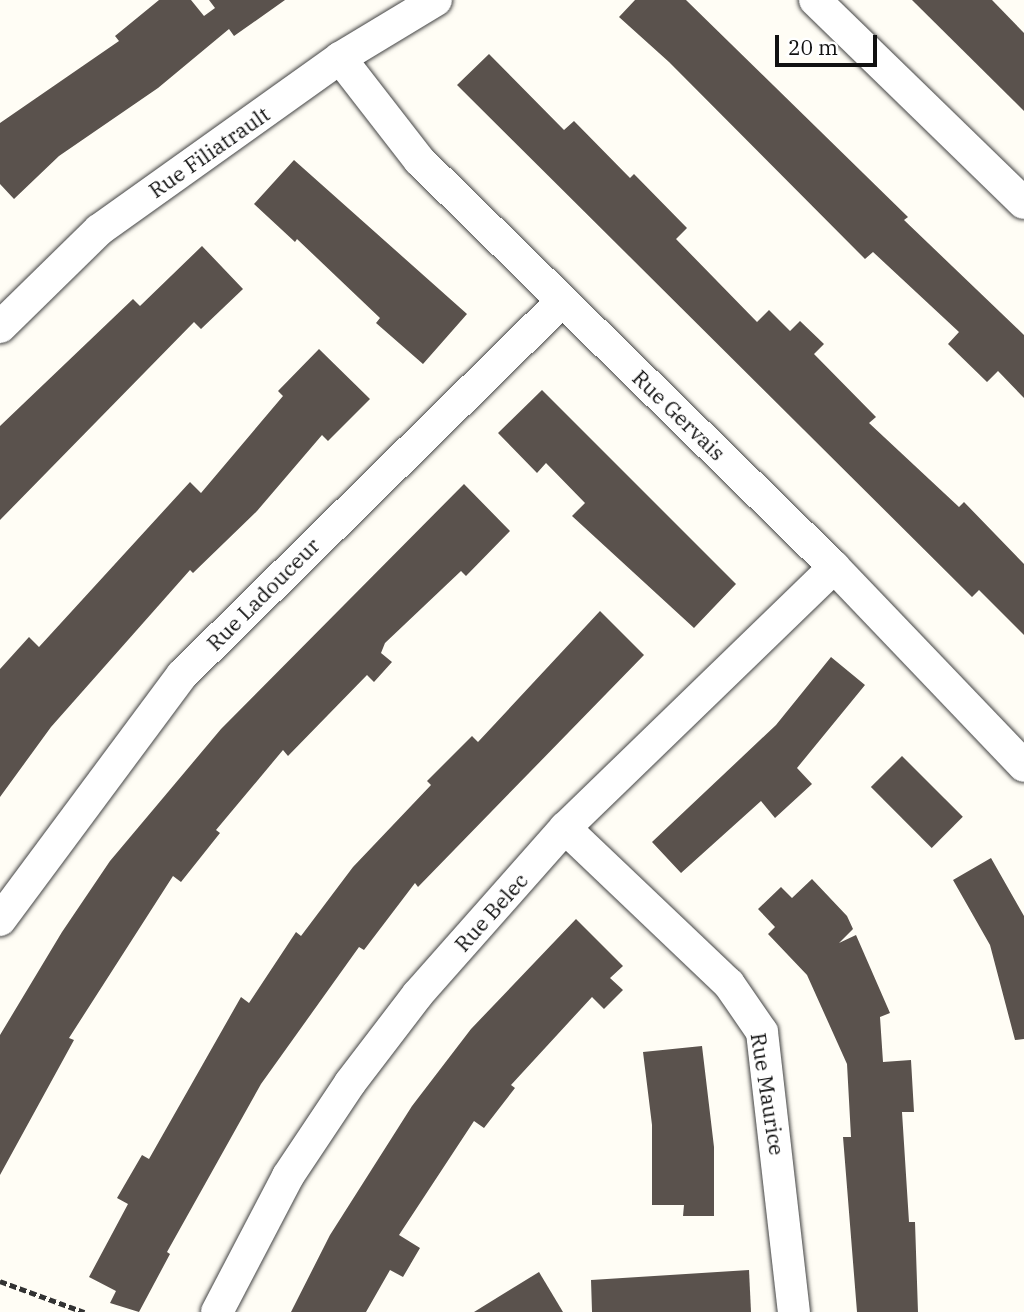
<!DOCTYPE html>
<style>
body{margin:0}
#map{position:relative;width:1024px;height:1312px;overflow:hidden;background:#fffdf5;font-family:"IBM Plex Serif",serif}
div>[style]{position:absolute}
.building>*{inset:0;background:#5a524d;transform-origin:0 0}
.path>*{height:4.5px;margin-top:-2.25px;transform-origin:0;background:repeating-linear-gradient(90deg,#333 0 7px,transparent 0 10.5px)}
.roads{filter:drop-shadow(0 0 2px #444) drop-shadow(0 0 2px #444)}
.street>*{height:32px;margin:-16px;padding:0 16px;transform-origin:16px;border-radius:16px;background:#fff}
span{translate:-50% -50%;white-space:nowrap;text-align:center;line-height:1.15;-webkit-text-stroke:7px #fff;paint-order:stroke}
.street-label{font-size:21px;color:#111}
.scale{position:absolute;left:775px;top:35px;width:102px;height:32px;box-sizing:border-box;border:4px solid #111;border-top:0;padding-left:9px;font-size:21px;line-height:24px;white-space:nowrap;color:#111;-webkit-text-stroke:5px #fff;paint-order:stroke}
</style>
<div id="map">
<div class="building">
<i style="clip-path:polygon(159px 0,191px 0,204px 16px,215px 8px,209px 0,285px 0,234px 36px,229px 29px,158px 88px,59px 156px,14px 199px,0 184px,0 123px,119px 41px,115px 36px)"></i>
<i style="clip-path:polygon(635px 0,686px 0,908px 217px,904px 220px,1024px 335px,1024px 398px,998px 371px,987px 382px,948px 344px,959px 332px,873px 252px,865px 259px,669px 62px,619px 17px)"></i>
<i style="clip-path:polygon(912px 0,992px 0,1024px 33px,1024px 111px)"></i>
<i style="clip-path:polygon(489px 54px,564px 130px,574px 121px,630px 178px,634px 174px,687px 228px,676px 239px,757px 322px,769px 310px,790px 331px,800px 321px,824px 344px,814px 354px,876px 417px,869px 423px,959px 507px,964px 502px,1024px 564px,1024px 635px,979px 590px,972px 597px,457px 85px)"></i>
<i style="clip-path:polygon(294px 160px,467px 314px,423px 364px,376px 323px,380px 318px,297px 239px,295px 242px,254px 204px)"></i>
<i style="clip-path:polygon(202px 246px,243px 289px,201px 329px,194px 322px,0 520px,0 426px,133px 299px,140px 306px)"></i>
<i style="clip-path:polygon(319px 349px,370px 399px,328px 441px,322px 435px,257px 511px,193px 573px,190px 570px,51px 727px,0 797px,0 669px,29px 637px,39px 647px,190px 482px,201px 493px,283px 396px,278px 391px)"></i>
<i style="clip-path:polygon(542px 390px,736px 584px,694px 628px,572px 516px,585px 503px,546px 463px,537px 473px,498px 433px)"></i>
<i style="clip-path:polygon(464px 484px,510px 531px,466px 576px,461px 571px,385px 643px,381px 653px,392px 662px,374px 682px,367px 675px,288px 756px,283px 750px,216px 830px,220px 833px,181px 882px,173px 876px,69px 1038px,74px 1040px,0 1175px,0 1035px,62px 932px,110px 861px,221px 729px)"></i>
<i style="clip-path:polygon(600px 611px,644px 655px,418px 887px,415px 883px,364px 950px,359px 947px,261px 1084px,167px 1252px,170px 1254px,139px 1312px,110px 1303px,116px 1291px,89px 1277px,128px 1204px,117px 1198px,142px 1155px,149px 1159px,241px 997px,249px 1003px,296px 932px,301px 936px,353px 867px,431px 785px,427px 781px,472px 736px,478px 742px)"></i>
<i style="clip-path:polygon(831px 657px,865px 685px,797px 768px,812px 784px,775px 818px,761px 801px,681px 873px,652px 842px,776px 725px)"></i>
<i style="left:902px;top:756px;width:86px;height:44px;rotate:45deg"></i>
<i style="clip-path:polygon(991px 858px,1024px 916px,1024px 1039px,1015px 1040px,990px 945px,953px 880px)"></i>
<i style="clip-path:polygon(812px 879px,847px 916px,853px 929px,839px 943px,856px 935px,890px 1013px,880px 1017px,883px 1062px,911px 1060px,914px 1112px,902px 1112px,909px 1222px,915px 1222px,918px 1312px,857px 1312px,843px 1137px,851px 1137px,847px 1064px,807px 975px,768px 934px,775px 927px,758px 909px,781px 887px,792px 898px)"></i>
<i style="clip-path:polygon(576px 919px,623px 966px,610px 978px,623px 990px,604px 1009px,592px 997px,511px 1085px,515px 1088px,484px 1128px,474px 1121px,399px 1235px,420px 1248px,403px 1277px,390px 1270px,366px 1312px,291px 1312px,330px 1235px,412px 1106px,471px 1029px)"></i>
<i style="clip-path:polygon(702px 1046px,714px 1147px,714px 1216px,683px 1216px,684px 1205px,652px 1205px,652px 1125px,643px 1052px)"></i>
<i style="clip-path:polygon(749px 1270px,751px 1312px,592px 1312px,591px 1280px)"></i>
<i style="clip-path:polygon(539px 1272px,563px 1312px,474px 1312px)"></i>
</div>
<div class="path">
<i style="left:0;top:1281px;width:90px;rotate:20.3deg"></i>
</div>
<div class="roads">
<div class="street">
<i style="left:815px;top:0;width:291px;rotate:44.2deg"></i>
<i style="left:340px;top:58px;width:129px;rotate:52.2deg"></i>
<i style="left:419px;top:160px;width:581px;rotate:44.44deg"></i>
<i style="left:834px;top:567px;width:275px;rotate:46.3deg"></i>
<i style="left:0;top:327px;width:139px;rotate:-44.4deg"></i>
<i style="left:99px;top:230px;width:296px;rotate:-35.5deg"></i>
<i style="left:340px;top:58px;width:112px;rotate:-31.1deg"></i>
<i style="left:565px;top:828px;width:226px;rotate:43.6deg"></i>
<i style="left:729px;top:984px;width:58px;rotate:55.5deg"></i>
<i style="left:762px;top:1032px;width:282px;rotate:83.5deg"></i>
<i style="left:0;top:920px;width:305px;rotate:-53.4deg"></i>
<i style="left:182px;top:675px;width:533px;rotate:-44.54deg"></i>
<i style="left:217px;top:1312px;width:153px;rotate:-62.4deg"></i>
<i style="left:288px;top:1176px;width:112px;rotate:-56.3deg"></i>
<i style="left:350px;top:1083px;width:112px;rotate:-52.6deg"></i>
<i style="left:418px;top:994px;width:222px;rotate:-48.5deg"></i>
<i style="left:565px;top:828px;width:375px;rotate:-44.1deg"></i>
</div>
</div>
<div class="street-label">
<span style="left:209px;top:152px;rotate:-35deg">Rue Filiatrault</span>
<span style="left:679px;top:415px;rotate:44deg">Rue Gervais</span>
<span style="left:263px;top:594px;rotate:-45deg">Rue Ladouceur</span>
<span style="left:491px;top:912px;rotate:-48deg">Rue Belec</span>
<span style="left:768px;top:1094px;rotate:81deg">Rue Maurice</span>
</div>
<div class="scale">20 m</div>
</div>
